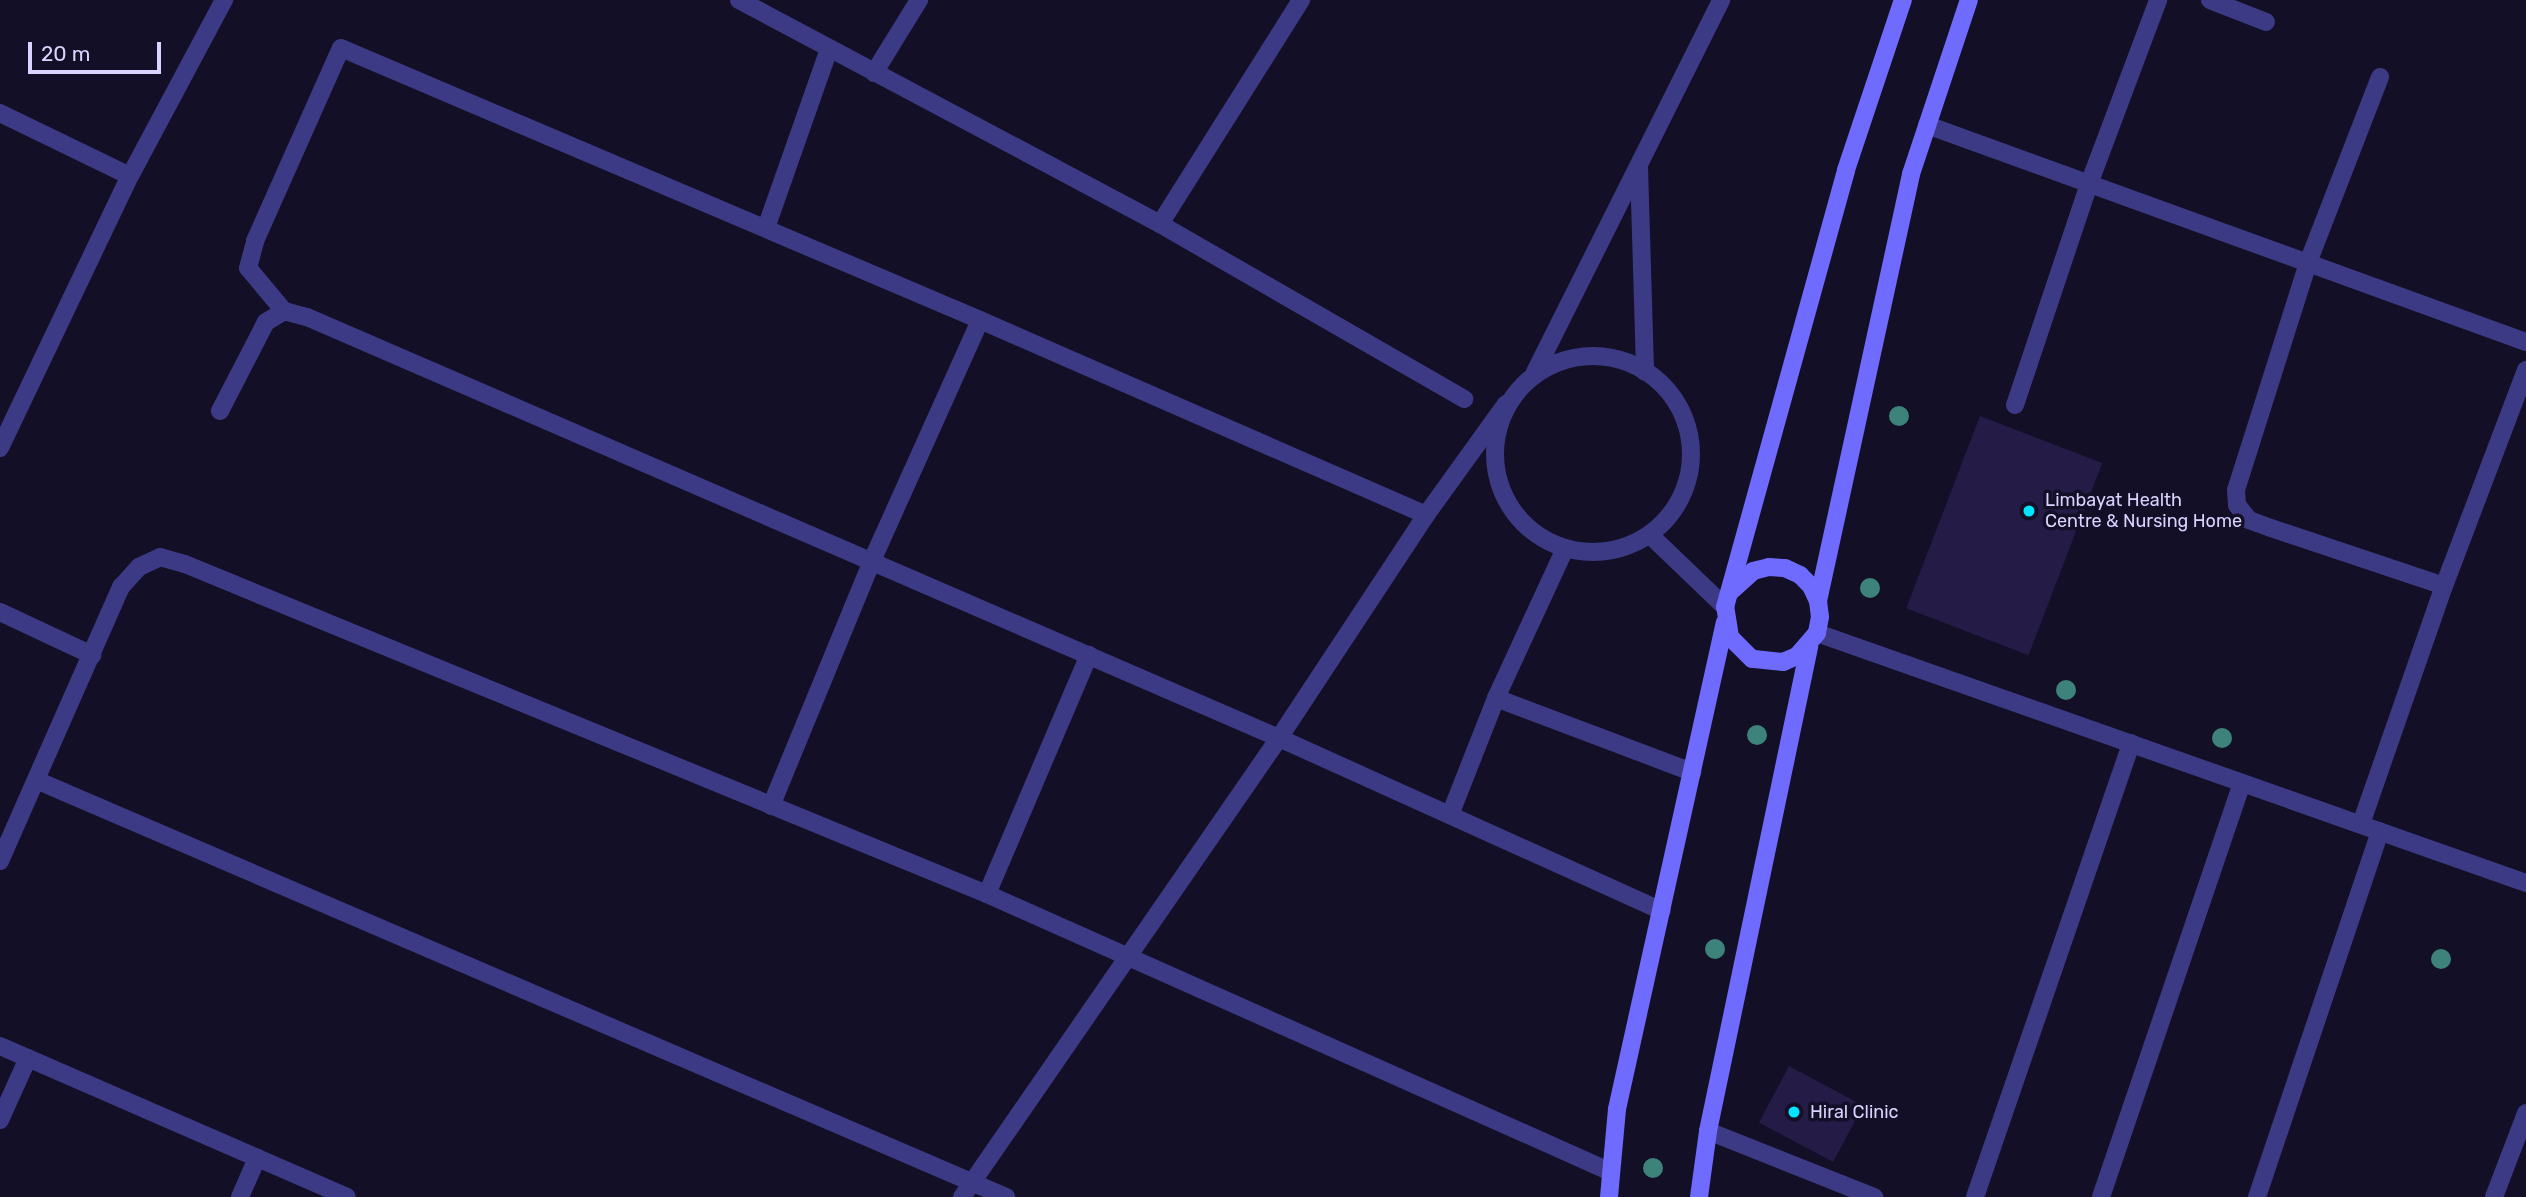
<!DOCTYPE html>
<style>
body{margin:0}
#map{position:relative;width:2526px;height:1197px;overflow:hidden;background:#130f26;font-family:Rubik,sans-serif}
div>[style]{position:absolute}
.building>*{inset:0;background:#241b47;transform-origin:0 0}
.service>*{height:18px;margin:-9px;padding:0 9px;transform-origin:9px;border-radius:9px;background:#3d3a85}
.minor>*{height:18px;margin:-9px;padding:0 9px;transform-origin:9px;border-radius:9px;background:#3d3a85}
.minor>.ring{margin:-9px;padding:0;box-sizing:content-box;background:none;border:18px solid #3d3a85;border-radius:50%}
.secondary>*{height:18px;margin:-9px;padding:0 9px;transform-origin:9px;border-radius:9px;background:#6f6bff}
.trees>*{width:20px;height:20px;margin:-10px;border-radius:50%;background:#3d827b}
.dots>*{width:19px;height:19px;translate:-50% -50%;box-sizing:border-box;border:4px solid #130f26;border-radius:50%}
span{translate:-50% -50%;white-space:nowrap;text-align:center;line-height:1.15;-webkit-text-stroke:7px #130f26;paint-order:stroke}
.poi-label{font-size:18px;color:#d9d4ff}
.left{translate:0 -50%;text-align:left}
.scale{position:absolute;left:28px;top:42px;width:133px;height:32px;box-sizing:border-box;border:4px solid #d9d4ff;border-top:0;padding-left:9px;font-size:21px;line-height:24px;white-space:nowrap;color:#d9d4ff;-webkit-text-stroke:5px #130f26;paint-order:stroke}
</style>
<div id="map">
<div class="building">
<i style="left:1980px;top:416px;width:131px;height:206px;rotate:21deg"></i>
<i style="left:1789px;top:1066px;width:84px;height:64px;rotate:28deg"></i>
</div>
<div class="service">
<i style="left:874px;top:73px;width:86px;rotate:-58.3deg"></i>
<i style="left:1160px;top:224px;width:265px;rotate:-57.8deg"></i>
</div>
<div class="minor">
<i style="left:739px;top:0;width:477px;rotate:28deg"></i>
<i style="left:1160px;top:224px;width:351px;rotate:29.9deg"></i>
<i style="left:2210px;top:0;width:60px;rotate:21.4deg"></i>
<i style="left:2380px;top:77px;width:199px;rotate:111.2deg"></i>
<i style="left:2308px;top:263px;width:238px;rotate:107.6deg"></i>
<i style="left:2236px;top:490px;width:15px;rotate:86deg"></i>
<i style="left:2237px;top:505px;width:19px;rotate:51deg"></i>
<i style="left:2249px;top:520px;width:23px;rotate:20deg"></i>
<i style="left:2271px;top:528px;width:182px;rotate:18.5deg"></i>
<i style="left:0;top:113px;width:144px;rotate:25.9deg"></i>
<i style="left:1927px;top:125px;width:637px;rotate:19.91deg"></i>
<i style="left:1639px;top:167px;width:205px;rotate:88.3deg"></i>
<i style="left:766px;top:228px;width:190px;rotate:-70.6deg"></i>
<i style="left:284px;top:311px;width:56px;rotate:-129.9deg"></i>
<i style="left:248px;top:268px;width:28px;rotate:-75deg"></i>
<i style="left:255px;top:241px;width:211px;rotate:-66deg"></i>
<i style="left:341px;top:48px;width:694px;rotate:23.06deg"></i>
<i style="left:980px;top:320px;width:487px;rotate:23.6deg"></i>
<i class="ring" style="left:1495px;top:356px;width:178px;height:178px"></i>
<i style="left:1535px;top:372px;width:416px;rotate:-63.4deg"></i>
<i style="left:2015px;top:405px;width:233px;rotate:-71.5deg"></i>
<i style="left:2089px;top:184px;width:197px;rotate:-69.4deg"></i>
<i style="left:220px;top:411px;width:100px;rotate:-62.7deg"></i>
<i style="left:266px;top:322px;width:21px;rotate:-31deg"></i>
<i style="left:284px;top:311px;width:24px;rotate:15deg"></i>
<i style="left:307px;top:317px;width:1059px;rotate:23.42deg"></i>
<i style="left:1279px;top:738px;width:420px;rotate:24.3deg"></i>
<i style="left:0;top:448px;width:301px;rotate:-64.5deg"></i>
<i style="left:130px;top:176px;width:200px;rotate:-61.9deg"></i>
<i style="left:1650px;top:535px;width:104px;rotate:43.8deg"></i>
<i style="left:0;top:612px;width:102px;rotate:25.1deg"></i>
<i style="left:1817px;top:633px;width:752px;rotate:19.42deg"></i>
<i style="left:1496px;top:698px;width:210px;rotate:20.7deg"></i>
<i style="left:36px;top:780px;width:1056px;rotate:23.26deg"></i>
<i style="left:771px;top:806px;width:263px;rotate:-67.6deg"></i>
<i style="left:871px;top:563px;width:266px;rotate:-65.8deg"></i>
<i style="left:1450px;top:815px;width:126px;rotate:-68.5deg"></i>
<i style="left:1496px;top:698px;width:164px;rotate:-65.2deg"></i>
<i style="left:2361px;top:824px;width:252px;rotate:-70.8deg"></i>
<i style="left:2444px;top:586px;width:231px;rotate:-69.2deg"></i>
<i style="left:0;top:861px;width:300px;rotate:-66.2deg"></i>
<i style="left:121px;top:587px;width:27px;rotate:-48deg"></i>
<i style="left:139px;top:567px;width:23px;rotate:-25deg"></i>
<i style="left:160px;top:557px;width:26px;rotate:16deg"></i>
<i style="left:185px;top:564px;width:867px;rotate:22.37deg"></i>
<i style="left:987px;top:894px;width:683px;rotate:24.01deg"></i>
<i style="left:987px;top:894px;width:260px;rotate:-66.9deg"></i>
<i style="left:0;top:1046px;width:378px;rotate:23.5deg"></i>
<i style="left:0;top:1120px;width:68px;rotate:-65.7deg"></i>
<i style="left:1708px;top:1131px;width:179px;rotate:21.7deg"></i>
<i style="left:240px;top:1197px;width:43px;rotate:-66.4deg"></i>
<i style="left:962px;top:1197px;width:558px;rotate:-55.37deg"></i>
<i style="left:1279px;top:738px;width:267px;rotate:-56.6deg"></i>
<i style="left:1426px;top:515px;width:137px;rotate:-54.2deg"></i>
<i style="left:1975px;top:1197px;width:480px;rotate:-71deg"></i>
<i style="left:2101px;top:1197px;width:437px;rotate:-71.2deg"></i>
<i style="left:2257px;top:1197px;width:386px;rotate:-71.4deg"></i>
<i style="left:2494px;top:1197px;width:90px;rotate:-69.1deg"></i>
</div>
<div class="secondary">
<i style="left:1730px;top:592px;width:31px;rotate:-42deg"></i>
<i style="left:1753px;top:571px;width:16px;rotate:-14deg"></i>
<i style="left:1769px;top:567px;width:16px;rotate:4deg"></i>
<i style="left:1785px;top:568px;width:17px;rotate:25deg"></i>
<i style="left:1800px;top:575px;width:16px;rotate:45deg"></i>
<i style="left:1811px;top:586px;width:17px;rotate:65deg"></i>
<i style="left:1818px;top:601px;width:16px;rotate:83deg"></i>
<i style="left:1820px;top:617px;width:16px;rotate:101deg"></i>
<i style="left:1817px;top:633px;width:30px;rotate:131deg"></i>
<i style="left:1797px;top:656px;width:15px;rotate:157deg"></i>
<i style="left:1783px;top:662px;width:31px;rotate:-174deg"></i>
<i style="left:1752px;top:659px;width:31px;rotate:-135deg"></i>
<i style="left:1730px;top:637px;width:30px;rotate:-99deg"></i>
<i style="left:1725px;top:607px;width:453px;rotate:-74.5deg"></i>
<i style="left:1846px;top:170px;width:179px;rotate:-71.5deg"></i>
<i style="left:1818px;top:601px;width:437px;rotate:-77.7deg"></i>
<i style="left:1911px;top:174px;width:183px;rotate:-71.6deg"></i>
<i style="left:1609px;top:1197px;width:88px;rotate:-84.8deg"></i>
<i style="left:1617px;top:1109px;width:498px;rotate:-77.5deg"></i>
<i style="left:1699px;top:1197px;width:67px;rotate:-82.2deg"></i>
<i style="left:1708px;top:1131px;width:495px;rotate:-78.2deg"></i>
</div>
<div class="trees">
<i style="left:1899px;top:416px"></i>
<i style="left:1870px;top:588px"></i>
<i style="left:2066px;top:690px"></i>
<i style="left:1757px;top:735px"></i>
<i style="left:2222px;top:738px"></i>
<i style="left:1715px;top:949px"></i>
<i style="left:2441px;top:959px"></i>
<i style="left:1653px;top:1168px"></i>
</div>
<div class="dots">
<i style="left:2029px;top:511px;background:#00e5ff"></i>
<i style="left:1794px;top:1112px;background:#00e5ff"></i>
</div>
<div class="poi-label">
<span class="left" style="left:2045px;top:511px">Limbayat Health<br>Centre &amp; Nursing Home</span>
<span class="left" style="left:1810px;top:1112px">Hiral Clinic</span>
</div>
<div class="scale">20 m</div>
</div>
